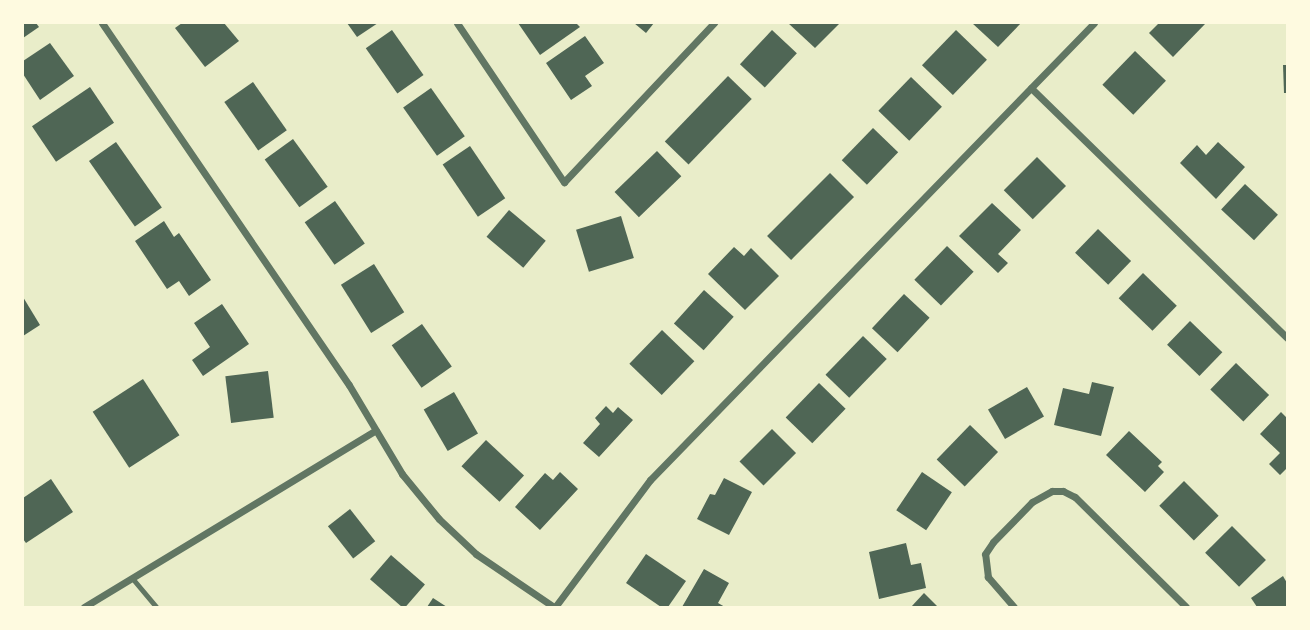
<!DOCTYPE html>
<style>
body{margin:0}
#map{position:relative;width:1310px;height:630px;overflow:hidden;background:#e9edc9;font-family:Helvetica,sans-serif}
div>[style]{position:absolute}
.building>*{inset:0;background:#4f6655;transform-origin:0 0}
.service>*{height:5px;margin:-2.5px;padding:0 2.5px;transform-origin:2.5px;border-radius:2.5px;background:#617663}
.minor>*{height:7px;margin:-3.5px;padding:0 3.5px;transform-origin:3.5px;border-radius:3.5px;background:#617663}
span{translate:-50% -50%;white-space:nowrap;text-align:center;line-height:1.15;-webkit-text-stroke:5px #fefae0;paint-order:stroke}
.frame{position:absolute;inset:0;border:24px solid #fefae0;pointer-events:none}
</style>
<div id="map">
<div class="building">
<i style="clip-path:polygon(23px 23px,36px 23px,39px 27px,23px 38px)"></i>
<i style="clip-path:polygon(182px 23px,224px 23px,239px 41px,205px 67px,175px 28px)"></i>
<i style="clip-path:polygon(347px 23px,378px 23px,357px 37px)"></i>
<i style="clip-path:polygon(518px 23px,576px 23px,580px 27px,540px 55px)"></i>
<i style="clip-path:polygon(634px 23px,654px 23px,646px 33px)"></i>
<i style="clip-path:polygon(788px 23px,840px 23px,815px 48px)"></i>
<i style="clip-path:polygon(972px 23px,1021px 23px,998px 47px)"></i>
<i style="clip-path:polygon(1159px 23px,1206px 23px,1173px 57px,1149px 33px)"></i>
<i style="left:392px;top:30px;width:55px;height:32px;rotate:55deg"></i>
<i style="left:772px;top:30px;width:34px;height:47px;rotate:43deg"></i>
<i style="left:956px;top:30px;width:43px;height:49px;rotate:44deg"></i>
<i style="clip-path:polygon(585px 36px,604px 63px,585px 76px,592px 86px,571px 100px,546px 63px)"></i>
<i style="clip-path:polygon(50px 43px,74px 76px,40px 100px,23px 74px,23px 61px)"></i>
<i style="left:1135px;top:51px;width:43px;height:47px;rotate:44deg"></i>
<i style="clip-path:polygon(1283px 65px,1287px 65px,1287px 93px,1284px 93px)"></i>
<i style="left:728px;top:76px;width:33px;height:91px;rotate:44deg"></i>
<i style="left:911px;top:77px;width:43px;height:47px;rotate:44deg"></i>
<i style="left:253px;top:82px;width:59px;height:35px;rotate:55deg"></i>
<i style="left:90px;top:87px;width:43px;height:70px;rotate:56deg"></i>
<i style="left:431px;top:88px;width:59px;height:34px;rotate:55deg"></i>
<i style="left:873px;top:128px;width:35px;height:45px;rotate:44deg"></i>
<i style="left:293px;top:139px;width:59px;height:35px;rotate:54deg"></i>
<i style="left:116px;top:142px;width:80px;height:33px;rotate:55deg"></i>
<i style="clip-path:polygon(1218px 142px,1245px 167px,1216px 199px,1180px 163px,1197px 145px,1206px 155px)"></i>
<i style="left:470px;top:146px;width:63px;height:33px;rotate:56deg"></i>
<i style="left:657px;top:151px;width:35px;height:59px;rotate:46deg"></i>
<i style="left:1037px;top:157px;width:41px;height:47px;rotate:45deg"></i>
<i style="left:830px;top:173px;width:34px;height:89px;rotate:45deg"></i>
<i style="left:1245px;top:184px;width:45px;height:35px;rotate:43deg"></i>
<i style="left:335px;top:201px;width:52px;height:37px;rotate:55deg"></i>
<i style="clip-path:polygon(992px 203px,1021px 230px,998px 254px,1008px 263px,998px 273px,959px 236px)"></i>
<i style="left:509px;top:210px;width:48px;height:35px;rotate:40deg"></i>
<i style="left:621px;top:216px;width:44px;height:47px;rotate:73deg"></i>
<i style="clip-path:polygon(164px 221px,174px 237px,179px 233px,211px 280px,189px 296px,179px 281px,167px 289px,135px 241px)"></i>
<i style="left:1098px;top:229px;width:46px;height:33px;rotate:44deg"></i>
<i style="left:947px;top:246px;width:37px;height:47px;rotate:44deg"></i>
<i style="clip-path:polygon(734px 247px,744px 256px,751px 248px,779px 276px,745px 310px,708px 274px)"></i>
<i style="left:374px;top:264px;width:57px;height:39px;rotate:58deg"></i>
<i style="left:1143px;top:273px;width:47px;height:35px;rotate:44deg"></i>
<i style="left:704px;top:290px;width:40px;height:45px;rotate:42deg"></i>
<i style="left:904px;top:294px;width:35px;height:47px;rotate:43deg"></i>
<i style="clip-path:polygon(23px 297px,40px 325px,23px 336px)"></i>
<i style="clip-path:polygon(222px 304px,249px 344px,203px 376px,192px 360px,210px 347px,194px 323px)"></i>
<i style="left:1190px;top:321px;width:45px;height:33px;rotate:44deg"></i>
<i style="left:422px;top:324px;width:52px;height:37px;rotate:55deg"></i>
<i style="left:662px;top:330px;width:45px;height:47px;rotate:44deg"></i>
<i style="left:863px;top:336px;width:33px;height:54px;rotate:44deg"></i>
<i style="left:1236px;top:363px;width:46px;height:37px;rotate:44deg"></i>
<i style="left:268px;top:371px;width:47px;height:43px;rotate:83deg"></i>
<i style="left:143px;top:379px;width:67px;height:60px;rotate:57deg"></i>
<i style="clip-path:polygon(1092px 382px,1114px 387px,1101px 436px,1054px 425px,1063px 388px,1089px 394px)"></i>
<i style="left:819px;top:383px;width:37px;height:48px;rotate:44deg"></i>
<i style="left:1027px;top:387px;width:34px;height:45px;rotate:60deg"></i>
<i style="left:454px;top:392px;width:48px;height:35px;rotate:60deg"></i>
<i style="clip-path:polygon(606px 406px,613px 413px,618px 407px,633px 420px,599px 457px,583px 443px,600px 424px,595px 418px)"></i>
<i style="clip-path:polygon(1281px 412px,1287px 418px,1287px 468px,1280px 475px,1269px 464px,1280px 453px,1260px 434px)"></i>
<i style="left:970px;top:425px;width:39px;height:48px;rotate:44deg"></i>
<i style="left:772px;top:429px;width:34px;height:46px;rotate:45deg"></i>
<i style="clip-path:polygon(1129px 431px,1162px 462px,1158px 466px,1164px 472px,1145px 492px,1106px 455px)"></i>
<i style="left:486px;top:440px;width:52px;height:36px;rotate:43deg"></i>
<i style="clip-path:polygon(560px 472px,578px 489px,540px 530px,515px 507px,545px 473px,553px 480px)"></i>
<i style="left:922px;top:472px;width:36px;height:46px;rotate:34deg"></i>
<i style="clip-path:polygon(724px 478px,752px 492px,729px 535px,697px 519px,710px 494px,715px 495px)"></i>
<i style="clip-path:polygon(51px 479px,73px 512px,26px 543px,23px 539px,23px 498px)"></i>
<i style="left:1184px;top:481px;width:49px;height:35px;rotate:45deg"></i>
<i style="left:350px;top:509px;width:41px;height:28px;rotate:52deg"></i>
<i style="left:1232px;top:526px;width:48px;height:38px;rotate:45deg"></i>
<i style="clip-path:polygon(906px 543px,911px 565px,921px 563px,926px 588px,879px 599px,869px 552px)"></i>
<i style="clip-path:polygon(646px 554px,686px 581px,668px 607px,661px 607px,626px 583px)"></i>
<i style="left:391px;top:555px;width:45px;height:32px;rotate:41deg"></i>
<i style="clip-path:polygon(704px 569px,729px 583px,718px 603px,725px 607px,682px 607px)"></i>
<i style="clip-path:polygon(1283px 576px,1287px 583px,1287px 607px,1257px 607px,1251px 598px)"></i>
<i style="clip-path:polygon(924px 593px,938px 607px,911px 607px)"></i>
<i style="clip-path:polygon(433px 598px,447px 607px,427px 607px)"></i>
</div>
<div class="service">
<i style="left:132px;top:578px;width:38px;rotate:50deg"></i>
</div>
<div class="minor">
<i style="left:102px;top:23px;width:438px;rotate:55.7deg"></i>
<i style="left:349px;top:385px;width:104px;rotate:59.2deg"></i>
<i style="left:402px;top:474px;width:58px;rotate:50.6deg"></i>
<i style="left:439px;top:519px;width:51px;rotate:43.4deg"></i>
<i style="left:476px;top:554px;width:94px;rotate:34.2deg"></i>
<i style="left:457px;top:23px;width:192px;rotate:56.1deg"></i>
<i style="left:564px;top:182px;width:219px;rotate:-46.7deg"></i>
<i style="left:1031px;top:88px;width:358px;rotate:44.3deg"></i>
<i style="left:84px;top:607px;width:341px;rotate:-31.2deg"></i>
<i style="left:555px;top:607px;width:159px;rotate:-53.2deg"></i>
<i style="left:650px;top:480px;width:637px;rotate:-45.83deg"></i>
<i style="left:1014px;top:607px;width:40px;rotate:-131deg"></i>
<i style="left:988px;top:577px;width:23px;rotate:-97deg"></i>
<i style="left:985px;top:554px;width:14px;rotate:-56deg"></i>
<i style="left:993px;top:542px;width:56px;rotate:-45.7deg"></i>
<i style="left:1032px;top:502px;width:23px;rotate:-29deg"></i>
<i style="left:1052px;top:491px;width:11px"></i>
<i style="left:1063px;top:491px;width:13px;rotate:27deg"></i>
<i style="left:1075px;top:497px;width:156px;rotate:44.7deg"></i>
</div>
<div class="frame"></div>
</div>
